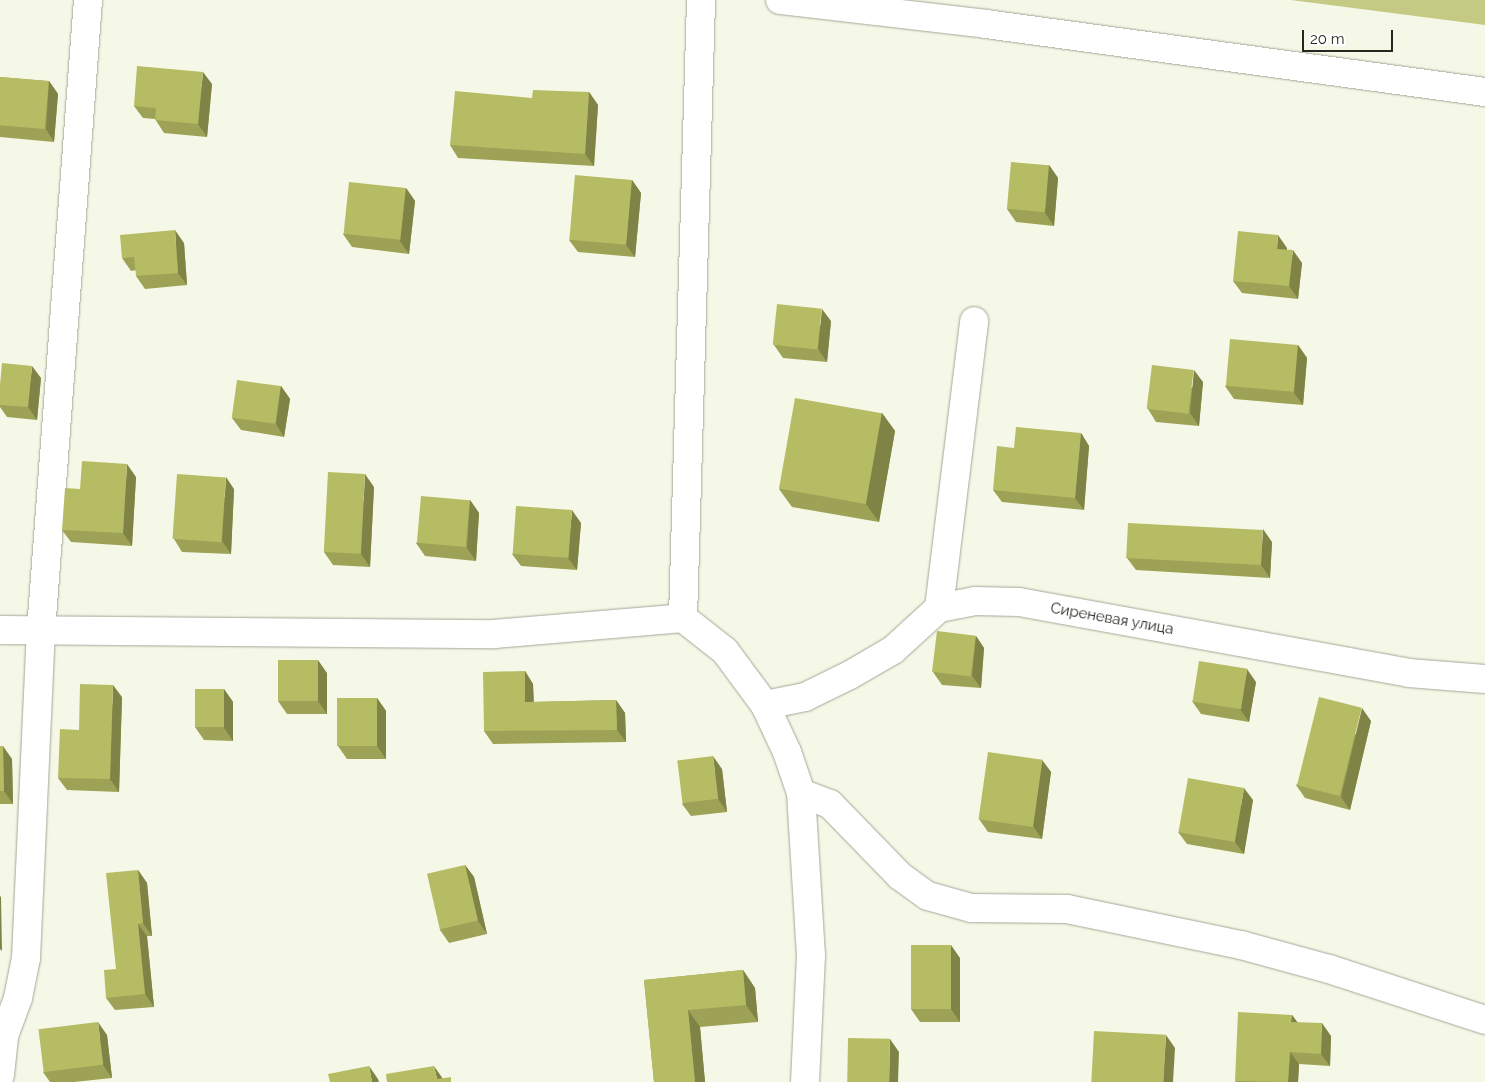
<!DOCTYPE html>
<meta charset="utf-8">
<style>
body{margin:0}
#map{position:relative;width:1485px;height:1082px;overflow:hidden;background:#f6f8e7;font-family:Raleway,sans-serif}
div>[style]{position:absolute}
.green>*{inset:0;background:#c4ca84}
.roads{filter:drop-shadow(0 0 1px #a4a697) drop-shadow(0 0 1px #a4a697)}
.minor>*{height:28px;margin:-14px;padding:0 14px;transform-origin:14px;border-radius:14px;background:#fff}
.wall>*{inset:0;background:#9da256}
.shaded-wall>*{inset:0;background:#7f8446}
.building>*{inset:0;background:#b6bc64;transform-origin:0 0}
span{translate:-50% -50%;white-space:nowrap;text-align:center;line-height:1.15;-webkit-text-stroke:5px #fff;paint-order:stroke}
.street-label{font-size:15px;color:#262721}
.scale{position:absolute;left:1302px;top:30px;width:91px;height:22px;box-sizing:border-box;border:2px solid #262721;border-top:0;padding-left:6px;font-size:15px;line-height:18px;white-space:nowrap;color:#262721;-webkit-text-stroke:4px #fff;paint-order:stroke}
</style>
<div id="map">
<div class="green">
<i style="clip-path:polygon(1291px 0,1485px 0,1485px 25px)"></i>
</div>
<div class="roads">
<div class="minor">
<i style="left:780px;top:0;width:207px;rotate:6.6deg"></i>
<i style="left:986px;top:24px;width:504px;rotate:7.76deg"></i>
<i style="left:939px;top:608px;width:289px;rotate:-83deg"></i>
<i style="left:683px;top:618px;width:618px;rotate:-88.33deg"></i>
<i style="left:0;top:630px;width:494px;rotate:0.5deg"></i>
<i style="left:494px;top:634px;width:190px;rotate:-4.8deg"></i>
<i style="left:683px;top:618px;width:53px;rotate:38.2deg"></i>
<i style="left:725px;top:651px;width:67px;rotate:53.5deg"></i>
<i style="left:765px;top:705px;width:52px;rotate:64.9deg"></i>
<i style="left:787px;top:752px;width:43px;rotate:71.1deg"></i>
<i style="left:801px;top:793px;width:162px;rotate:86.5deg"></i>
<i style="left:811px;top:955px;width:127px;rotate:92.7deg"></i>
<i style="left:765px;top:705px;width:41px;rotate:-11.3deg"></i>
<i style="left:805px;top:697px;width:50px;rotate:-26.1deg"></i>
<i style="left:850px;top:675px;width:50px;rotate:-30.2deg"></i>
<i style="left:893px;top:650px;width:62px;rotate:-42.4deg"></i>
<i style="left:939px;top:608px;width:37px;rotate:-11deg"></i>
<i style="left:975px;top:601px;width:44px;rotate:1.3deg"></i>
<i style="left:1019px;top:602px;width:396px;rotate:10.3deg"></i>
<i style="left:1409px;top:673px;width:76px;rotate:4.5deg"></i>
<i style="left:801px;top:793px;width:31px;rotate:21deg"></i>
<i style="left:830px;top:804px;width:100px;rotate:45.8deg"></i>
<i style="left:900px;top:876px;width:34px;rotate:36deg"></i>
<i style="left:928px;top:896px;width:45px;rotate:15.6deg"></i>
<i style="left:971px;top:908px;width:96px;rotate:0.6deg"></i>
<i style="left:1067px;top:909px;width:178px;rotate:11.7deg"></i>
<i style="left:1241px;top:945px;width:91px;rotate:15.3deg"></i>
<i style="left:1329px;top:969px;width:164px;rotate:18.1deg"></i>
<i style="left:0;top:1075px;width:39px;rotate:-84deg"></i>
<i style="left:4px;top:1036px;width:40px;rotate:-69.8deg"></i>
<i style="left:18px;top:998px;width:41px;rotate:-78.7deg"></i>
<i style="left:26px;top:958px;width:327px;rotate:-87.4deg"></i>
<i style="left:41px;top:631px;width:633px;rotate:-85.74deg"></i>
</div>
</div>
<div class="wall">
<i style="clip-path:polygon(0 77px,49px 81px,58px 94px,54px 142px,0 137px)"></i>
<i style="clip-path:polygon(212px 84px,207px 137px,164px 133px,155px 119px,143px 118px,134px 106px)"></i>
<i style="clip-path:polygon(589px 92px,598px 105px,594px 166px,458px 158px,450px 145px,532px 98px)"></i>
<i style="clip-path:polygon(1049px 165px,1058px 178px,1054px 226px,1016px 222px,1007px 209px)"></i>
<i style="clip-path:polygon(632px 180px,641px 193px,635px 257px,578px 252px,569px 240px)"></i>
<i style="clip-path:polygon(406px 188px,415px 201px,409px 254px,352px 247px,343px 234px)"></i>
<i style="clip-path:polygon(184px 243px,187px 285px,145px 289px,136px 276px,136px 270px,131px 271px,122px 258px)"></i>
<i style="clip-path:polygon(1287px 248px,1287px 250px,1302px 263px,1298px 299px,1242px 293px,1233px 281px)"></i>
<i style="clip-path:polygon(831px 321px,827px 362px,783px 358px,774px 345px)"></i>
<i style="clip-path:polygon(1298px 345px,1307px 358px,1303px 405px,1234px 399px,1225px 386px)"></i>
<i style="clip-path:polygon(41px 378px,37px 420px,7px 417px,0 407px,0 385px)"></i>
<i style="clip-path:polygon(1203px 382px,1199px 426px,1156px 422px,1148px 409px)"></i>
<i style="clip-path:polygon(281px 386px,290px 399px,284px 437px,241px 430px,232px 418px)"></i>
<i style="clip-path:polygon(882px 413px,895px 431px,879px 522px,792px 507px,779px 489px)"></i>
<i style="clip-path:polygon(1081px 433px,1089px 446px,1084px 510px,1002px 502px,993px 490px,1014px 448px)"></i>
<i style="clip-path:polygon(136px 477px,132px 546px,71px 542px,62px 530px,80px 489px)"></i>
<i style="clip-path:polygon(374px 487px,370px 567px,333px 565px,324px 552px)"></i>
<i style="clip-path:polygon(234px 489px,231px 554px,182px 552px,174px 539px)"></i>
<i style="clip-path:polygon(470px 500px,479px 513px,476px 561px,425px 556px,416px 543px)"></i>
<i style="clip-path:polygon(581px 523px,577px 570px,521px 566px,512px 554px)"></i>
<i style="clip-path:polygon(1272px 542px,1270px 578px,1136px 570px,1127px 558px)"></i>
<i style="clip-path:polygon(976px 636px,984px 648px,981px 688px,942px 685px,933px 672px)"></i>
<i style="clip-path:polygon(525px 671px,533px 684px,534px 702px,616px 700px,625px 713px,626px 742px,493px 744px,484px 731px)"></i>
<i style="clip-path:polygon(327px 673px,327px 714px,287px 714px,278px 701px)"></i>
<i style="clip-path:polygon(1256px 682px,1249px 722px,1201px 714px,1192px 701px)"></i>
<i style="clip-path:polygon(224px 689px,233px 702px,233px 741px,204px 740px,195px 727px)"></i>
<i style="clip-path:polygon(122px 697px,119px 792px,67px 790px,58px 778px,79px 730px)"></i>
<i style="clip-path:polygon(377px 698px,386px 711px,386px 759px,347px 759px,338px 746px)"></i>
<i style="clip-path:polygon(1371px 721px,1350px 810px,1305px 798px,1296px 785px)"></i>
<i style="clip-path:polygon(0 746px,12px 759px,13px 804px,0 804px)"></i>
<i style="clip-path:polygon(1042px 760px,1051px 772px,1042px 839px,988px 832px,979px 819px)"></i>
<i style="clip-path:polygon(722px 769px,727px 812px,691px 816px,682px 804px)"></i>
<i style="clip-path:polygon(1253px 800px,1244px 854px,1187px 844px,1178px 832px)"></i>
<i style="clip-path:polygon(465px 865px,474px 877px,487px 934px,449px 943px,440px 930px)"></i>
<i style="clip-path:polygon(138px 870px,147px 883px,152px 936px,147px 936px,154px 1007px,115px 1010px,106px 998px,116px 969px)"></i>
<i style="clip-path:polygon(960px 958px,960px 1022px,920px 1022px,911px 1009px)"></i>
<i style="clip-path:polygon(743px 970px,755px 988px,758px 1022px,700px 1027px,705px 1082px,654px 1082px,644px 980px)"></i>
<i style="clip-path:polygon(1292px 1015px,1297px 1022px,1331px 1036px,1330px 1066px,1299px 1064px,1298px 1082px,1236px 1082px,1235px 1081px)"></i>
<i style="clip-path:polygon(107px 1035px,112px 1078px,74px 1082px,50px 1082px,43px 1072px)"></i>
</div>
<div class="shaded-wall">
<i style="clip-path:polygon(203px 72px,212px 84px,207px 137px,198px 124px)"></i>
<i style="clip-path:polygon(49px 81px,58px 94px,54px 142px,46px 129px)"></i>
<i style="clip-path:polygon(589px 92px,598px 105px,594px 166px,585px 154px)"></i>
<i style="clip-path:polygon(1049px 165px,1058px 178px,1054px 226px,1045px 213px)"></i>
<i style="clip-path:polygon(632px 180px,641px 193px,635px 257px,626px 245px)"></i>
<i style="clip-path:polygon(406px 188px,415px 201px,409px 254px,400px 241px)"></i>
<i style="clip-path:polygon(175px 230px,184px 243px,187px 285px,178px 273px)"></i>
<i style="clip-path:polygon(1278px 235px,1287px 248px,1286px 261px,1277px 249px)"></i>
<i style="clip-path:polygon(1293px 250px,1302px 263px,1298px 299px,1289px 286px)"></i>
<i style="clip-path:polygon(822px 309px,831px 321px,827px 362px,818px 349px)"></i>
<i style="clip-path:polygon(1298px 345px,1307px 358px,1303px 405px,1294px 393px)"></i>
<i style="clip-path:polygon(32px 366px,41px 378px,37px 420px,28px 407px)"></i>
<i style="clip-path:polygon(1194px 370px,1203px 382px,1199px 426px,1190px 413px)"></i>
<i style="clip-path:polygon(281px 386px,290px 399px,284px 437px,276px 424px)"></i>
<i style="clip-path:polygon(882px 413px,895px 431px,879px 522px,866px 504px)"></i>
<i style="clip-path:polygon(1081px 433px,1089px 446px,1084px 510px,1075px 498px)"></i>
<i style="clip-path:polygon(127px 464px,136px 477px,132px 546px,123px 533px)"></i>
<i style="clip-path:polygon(365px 474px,374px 487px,370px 567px,361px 554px)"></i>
<i style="clip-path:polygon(226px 477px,234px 489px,231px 554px,222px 541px)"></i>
<i style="clip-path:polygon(470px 500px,479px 513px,476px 561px,467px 548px)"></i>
<i style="clip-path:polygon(572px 510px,581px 523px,577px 570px,568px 558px)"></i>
<i style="clip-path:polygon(1263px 529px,1272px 542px,1270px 578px,1261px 565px)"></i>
<i style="clip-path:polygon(976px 636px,984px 648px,981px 688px,972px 676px)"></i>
<i style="clip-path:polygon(318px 660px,327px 673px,327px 714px,318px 701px)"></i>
<i style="clip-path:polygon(1247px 669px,1256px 682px,1249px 722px,1240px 709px)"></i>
<i style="clip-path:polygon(525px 671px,533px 684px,534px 715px,525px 702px)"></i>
<i style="clip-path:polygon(113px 685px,122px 697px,119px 792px,110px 779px)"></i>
<i style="clip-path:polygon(224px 689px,233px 702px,233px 741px,224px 728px)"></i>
<i style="clip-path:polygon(377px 698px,386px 711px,386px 759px,377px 746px)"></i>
<i style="clip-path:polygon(616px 700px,625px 713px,626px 742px,617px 730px)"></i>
<i style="clip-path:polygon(1362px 708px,1371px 721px,1350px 810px,1341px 797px)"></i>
<i style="clip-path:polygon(3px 746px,12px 759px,13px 804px,4px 791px)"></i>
<i style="clip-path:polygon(713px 756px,722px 769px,727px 812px,718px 799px)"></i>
<i style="clip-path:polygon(1042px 760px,1051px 772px,1042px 839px,1033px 826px)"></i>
<i style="clip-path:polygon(1244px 788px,1253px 800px,1244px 854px,1235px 842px)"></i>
<i style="clip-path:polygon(465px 865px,474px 877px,487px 934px,478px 921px)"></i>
<i style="clip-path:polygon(138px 870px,147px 883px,152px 936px,143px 923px)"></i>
<i style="clip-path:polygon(0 896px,1px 897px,2px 951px,0 949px)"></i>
<i style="clip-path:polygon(138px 924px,147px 936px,154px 1007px,145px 994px)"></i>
<i style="clip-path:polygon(951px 945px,960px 958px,960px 1022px,951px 1009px)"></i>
<i style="clip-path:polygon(743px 970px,755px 988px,758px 1022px,746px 1005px)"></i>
<i style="clip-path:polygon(688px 1010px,700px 1027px,705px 1082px,695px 1082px)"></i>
<i style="clip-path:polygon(1292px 1015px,1301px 1027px,1291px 1022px)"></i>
<i style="clip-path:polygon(98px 1022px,107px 1035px,112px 1078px,103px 1065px)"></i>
<i style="clip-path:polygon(1322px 1023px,1331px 1036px,1330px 1066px,1321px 1054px)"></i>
<i style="clip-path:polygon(1166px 1035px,1175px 1048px,1173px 1082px,1163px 1082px)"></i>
<i style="clip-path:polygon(890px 1039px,899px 1052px,898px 1082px,889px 1082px)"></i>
<i style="clip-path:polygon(1290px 1052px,1299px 1064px,1298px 1082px,1288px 1082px)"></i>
<i style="clip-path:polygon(369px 1066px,378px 1079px,379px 1082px,372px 1082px)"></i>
<i style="clip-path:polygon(434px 1066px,443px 1079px,437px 1079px)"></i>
</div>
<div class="building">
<i style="clip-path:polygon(137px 66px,203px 72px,198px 124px,155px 120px,156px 108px,134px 106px)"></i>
<i style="left:0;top:77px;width:49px;height:48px;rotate:5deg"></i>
<i style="clip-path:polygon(533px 90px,589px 92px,585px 154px,450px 145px,455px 91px,532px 98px)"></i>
<i style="left:1011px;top:162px;width:38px;height:47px;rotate:5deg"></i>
<i style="left:575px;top:175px;width:57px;height:65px;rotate:5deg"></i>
<i style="left:349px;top:182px;width:57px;height:52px;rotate:6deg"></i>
<i style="clip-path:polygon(175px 230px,178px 273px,136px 276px,134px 257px,122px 258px,120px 235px)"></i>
<i style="clip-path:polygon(1238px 231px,1278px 235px,1277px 249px,1293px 250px,1289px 286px,1233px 281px)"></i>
<i style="left:777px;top:304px;width:45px;height:41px;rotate:6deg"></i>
<i style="left:1230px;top:339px;width:68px;height:47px;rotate:5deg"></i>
<i style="clip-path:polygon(2px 363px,32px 366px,28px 407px,0 405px,0 385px)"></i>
<i style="left:1152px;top:365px;width:42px;height:44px;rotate:7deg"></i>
<i style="left:237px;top:380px;width:44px;height:38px;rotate:8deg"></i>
<i style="left:795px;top:398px;width:88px;height:92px;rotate:10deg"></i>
<i style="clip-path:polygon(1016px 427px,1081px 433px,1075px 498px,993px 490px,997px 446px,1014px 448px)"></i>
<i style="clip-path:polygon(82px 461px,127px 464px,123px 533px,62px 530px,65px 488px,80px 489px)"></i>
<i style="left:328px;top:472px;width:37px;height:80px;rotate:3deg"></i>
<i style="left:177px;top:474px;width:49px;height:65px;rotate:4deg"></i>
<i style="left:421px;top:496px;width:49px;height:47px;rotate:5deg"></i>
<i style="left:516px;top:506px;width:56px;height:48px;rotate:4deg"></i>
<i style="left:1128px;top:523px;width:135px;height:35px;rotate:3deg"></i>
<i style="left:937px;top:631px;width:39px;height:41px;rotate:7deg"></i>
<i style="left:278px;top:660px;width:40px;height:41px"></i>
<i style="left:1199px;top:661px;width:49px;height:41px;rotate:9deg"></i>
<i style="clip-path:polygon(525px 671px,525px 702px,616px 700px,617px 730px,484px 731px,483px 672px)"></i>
<i style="clip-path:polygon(80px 684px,113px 685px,110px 779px,58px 778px,60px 729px,79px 730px)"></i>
<i style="left:195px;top:689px;width:29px;height:38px"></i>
<i style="left:1319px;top:697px;width:44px;height:91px;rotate:14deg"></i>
<i style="left:337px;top:698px;width:40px;height:48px"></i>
<i style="clip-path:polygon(0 746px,3px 746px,4px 791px,0 791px)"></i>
<i style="left:988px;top:752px;width:55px;height:68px;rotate:8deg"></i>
<i style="left:713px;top:756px;width:43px;height:36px;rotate:83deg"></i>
<i style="left:1188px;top:778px;width:57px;height:55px;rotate:10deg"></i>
<i style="left:465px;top:865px;width:57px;height:39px;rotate:77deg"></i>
<i style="clip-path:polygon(138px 870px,143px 923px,138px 924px,145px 994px,106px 998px,104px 970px,116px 969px,106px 873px)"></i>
<i style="left:951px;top:945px;width:64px;height:40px;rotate:90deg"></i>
<i style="clip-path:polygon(743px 970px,746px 1005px,688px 1010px,695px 1082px,654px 1082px,644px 980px)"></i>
<i style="clip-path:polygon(1238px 1012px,1292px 1015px,1291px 1022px,1322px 1023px,1321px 1054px,1290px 1052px,1288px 1082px,1235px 1081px)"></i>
<i style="left:98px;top:1022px;width:43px;height:60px;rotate:83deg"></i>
<i style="left:1094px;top:1031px;width:72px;height:51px;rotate:3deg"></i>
<i style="left:848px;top:1038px;width:42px;height:44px;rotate:1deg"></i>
<i style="clip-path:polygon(369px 1066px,372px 1082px,330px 1082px,328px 1074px)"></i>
<i style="clip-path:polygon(434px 1066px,437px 1079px,451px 1077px,451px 1082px,387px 1082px,386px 1074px)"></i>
</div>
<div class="street-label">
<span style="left:1112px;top:619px;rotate:10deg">Сиреневая улица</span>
</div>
<div class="scale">20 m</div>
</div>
